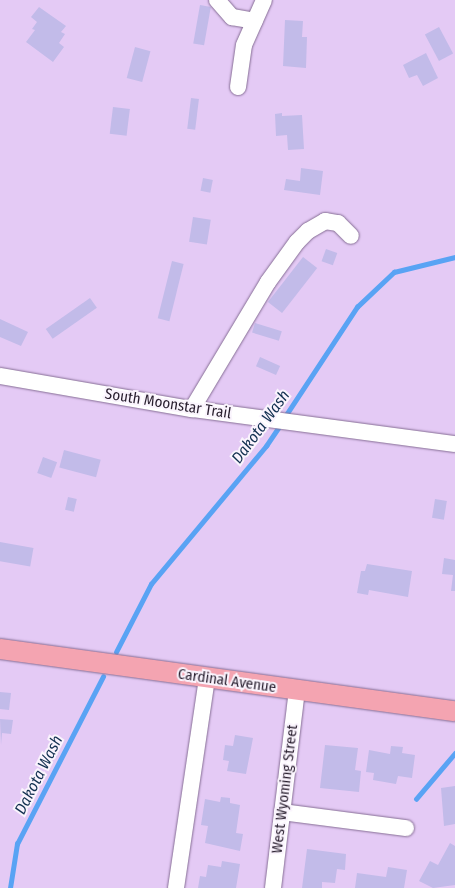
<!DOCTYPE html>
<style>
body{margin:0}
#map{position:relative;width:455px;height:888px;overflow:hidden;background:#e4caf5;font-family:"Fira Sans Condensed",sans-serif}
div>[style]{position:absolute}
.stream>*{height:4.5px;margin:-2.25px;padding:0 2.25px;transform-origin:2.25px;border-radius:2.25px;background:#59a3f4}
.building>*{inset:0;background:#c2bbe9;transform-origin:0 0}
.roads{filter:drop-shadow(0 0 1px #866e95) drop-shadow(0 0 1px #866e95)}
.minor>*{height:16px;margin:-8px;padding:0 8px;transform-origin:8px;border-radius:8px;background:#fff}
.major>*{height:20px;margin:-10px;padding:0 10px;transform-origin:10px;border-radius:10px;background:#f4a4b1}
span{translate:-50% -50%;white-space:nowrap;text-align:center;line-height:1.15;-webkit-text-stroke:4px #faf4fd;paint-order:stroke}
.street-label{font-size:15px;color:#271d2d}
.water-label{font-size:16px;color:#123050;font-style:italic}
</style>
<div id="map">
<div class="stream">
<i style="left:284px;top:418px;width:133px;rotate:-56.7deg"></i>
<i style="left:357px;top:307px;width:51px;rotate:-43.4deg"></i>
<i style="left:394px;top:272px;width:63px;rotate:-13.8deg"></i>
<i style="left:116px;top:652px;width:76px;rotate:-62.8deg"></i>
<i style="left:151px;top:584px;width:180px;rotate:-50.2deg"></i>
<i style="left:266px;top:446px;width:25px;rotate:-56deg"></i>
<i style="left:416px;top:799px;width:60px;rotate:-49.7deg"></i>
<i style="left:10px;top:888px;width:45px;rotate:-81deg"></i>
<i style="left:17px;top:844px;width:188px;rotate:-62.8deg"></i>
</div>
<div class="building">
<i style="left:200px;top:5px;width:11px;height:39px;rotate:10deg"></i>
<i style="clip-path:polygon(39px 7px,66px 26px,61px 32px,65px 34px,59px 43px,64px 47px,53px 62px,26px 42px,35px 30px,32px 29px,37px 22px,31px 17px)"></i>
<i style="clip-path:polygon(285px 20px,303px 21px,302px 37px,307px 37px,306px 68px,283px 66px)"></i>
<i style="left:439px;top:27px;width:30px;height:16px;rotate:62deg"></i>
<i style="left:135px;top:47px;width:16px;height:32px;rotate:15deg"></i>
<i style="clip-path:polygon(426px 53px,438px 78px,423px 86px,417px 75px,409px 78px,403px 65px)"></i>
<i style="left:191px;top:98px;width:8px;height:31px;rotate:7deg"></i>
<i style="left:113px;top:107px;width:17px;height:27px;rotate:7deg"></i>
<i style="clip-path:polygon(282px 113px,282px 116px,302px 115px,304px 149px,288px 150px,287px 135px,276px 136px,275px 114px)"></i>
<i style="clip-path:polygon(301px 168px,323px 171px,320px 195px,284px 190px,286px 179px,300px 181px)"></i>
<i style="left:203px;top:178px;width:10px;height:13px;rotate:11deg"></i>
<i style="left:193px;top:217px;width:18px;height:25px;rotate:9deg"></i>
<i style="left:326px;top:249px;width:12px;height:13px;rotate:20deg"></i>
<i style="left:303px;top:257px;width:18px;height:57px;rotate:38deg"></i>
<i style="left:172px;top:261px;width:12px;height:59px;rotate:14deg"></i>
<i style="left:90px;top:298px;width:12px;height:54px;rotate:55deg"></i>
<i style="clip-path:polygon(0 319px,28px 332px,21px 346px,0 337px)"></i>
<i style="left:255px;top:323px;width:28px;height:10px;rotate:17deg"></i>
<i style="left:260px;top:357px;width:22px;height:10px;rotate:24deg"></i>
<i style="left:64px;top:450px;width:38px;height:18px;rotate:15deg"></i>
<i style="left:43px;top:457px;width:15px;height:17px;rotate:20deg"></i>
<i style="left:68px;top:497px;width:9px;height:13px;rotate:13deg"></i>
<i style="left:435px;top:499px;width:12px;height:19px;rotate:9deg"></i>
<i style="left:0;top:542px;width:34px;height:19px;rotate:10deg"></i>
<i style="clip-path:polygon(444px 558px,455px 560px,455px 591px,451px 591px,453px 575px,442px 574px)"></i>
<i style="clip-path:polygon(367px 564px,412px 571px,408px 597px,369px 590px,368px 595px,357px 593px,361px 571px,365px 571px)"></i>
<i style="clip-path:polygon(0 692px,11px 693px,9px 710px,0 709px)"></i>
<i style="clip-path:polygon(0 719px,13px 720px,11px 734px,2px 733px,1px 745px)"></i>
<i style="clip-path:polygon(235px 735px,253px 738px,246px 774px,227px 771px,229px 761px,223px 760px,225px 745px,233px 746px)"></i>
<i style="clip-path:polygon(325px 745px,358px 748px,355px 770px,361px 771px,359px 792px,320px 788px)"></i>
<i style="clip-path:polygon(391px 746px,403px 747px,402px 753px,415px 755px,412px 778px,398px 776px,396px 784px,373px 780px,374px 773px,366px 772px,369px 750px,390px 754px)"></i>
<i style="clip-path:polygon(455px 786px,455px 824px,444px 826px,441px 788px)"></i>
<i style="clip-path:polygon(221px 797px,230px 798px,230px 803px,240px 805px,236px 833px,243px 834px,240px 851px,205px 843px,208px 826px,201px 825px,205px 799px,220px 802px)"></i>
<i style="clip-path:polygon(450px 843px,455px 846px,455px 885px,433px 888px,419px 881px,430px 861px,438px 865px)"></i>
<i style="clip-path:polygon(307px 849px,346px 854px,345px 870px,337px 869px,335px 883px,322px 882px,322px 888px,302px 888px)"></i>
<i style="clip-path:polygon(222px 861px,240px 864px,236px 888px,198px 888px,200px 876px,206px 877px,208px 865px,221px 867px)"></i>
<i style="clip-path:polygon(388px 867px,407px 870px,404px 888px,355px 888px,357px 873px,386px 877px)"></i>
</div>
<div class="roads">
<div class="minor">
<i style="left:217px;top:0;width:23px;rotate:49deg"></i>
<i style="left:232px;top:17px;width:23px;rotate:10deg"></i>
<i style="left:238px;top:87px;width:42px;rotate:-81.9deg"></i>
<i style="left:244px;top:45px;width:49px;rotate:-66deg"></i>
<i style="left:0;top:376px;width:195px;rotate:9.8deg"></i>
<i style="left:192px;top:409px;width:265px;rotate:7.6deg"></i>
<i style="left:192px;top:409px;width:148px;rotate:-59.1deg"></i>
<i style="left:268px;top:282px;width:49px;rotate:-54.1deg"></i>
<i style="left:297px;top:242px;width:16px;rotate:-45deg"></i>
<i style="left:308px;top:231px;width:20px;rotate:-30deg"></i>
<i style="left:325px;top:221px;width:13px;rotate:9deg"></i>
<i style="left:338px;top:223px;width:18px;rotate:45deg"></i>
<i style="left:282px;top:812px;width:125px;rotate:7.4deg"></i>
<i style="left:176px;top:888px;width:212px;rotate:-81.6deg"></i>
<i style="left:273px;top:888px;width:199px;rotate:-83.1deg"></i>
</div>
<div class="major">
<i style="left:0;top:649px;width:459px;rotate:7.8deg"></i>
</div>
</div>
<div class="street-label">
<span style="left:168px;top:404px;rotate:9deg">South Moonstar Trail</span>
<span style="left:227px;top:681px;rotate:8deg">Cardinal Avenue</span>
<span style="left:285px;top:789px;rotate:-83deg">West Wyoming Street</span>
</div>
<div class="water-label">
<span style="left:261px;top:427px;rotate:-54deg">Dakota Wash</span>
<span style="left:39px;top:775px;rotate:-63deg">Dakota Wash</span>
</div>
</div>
